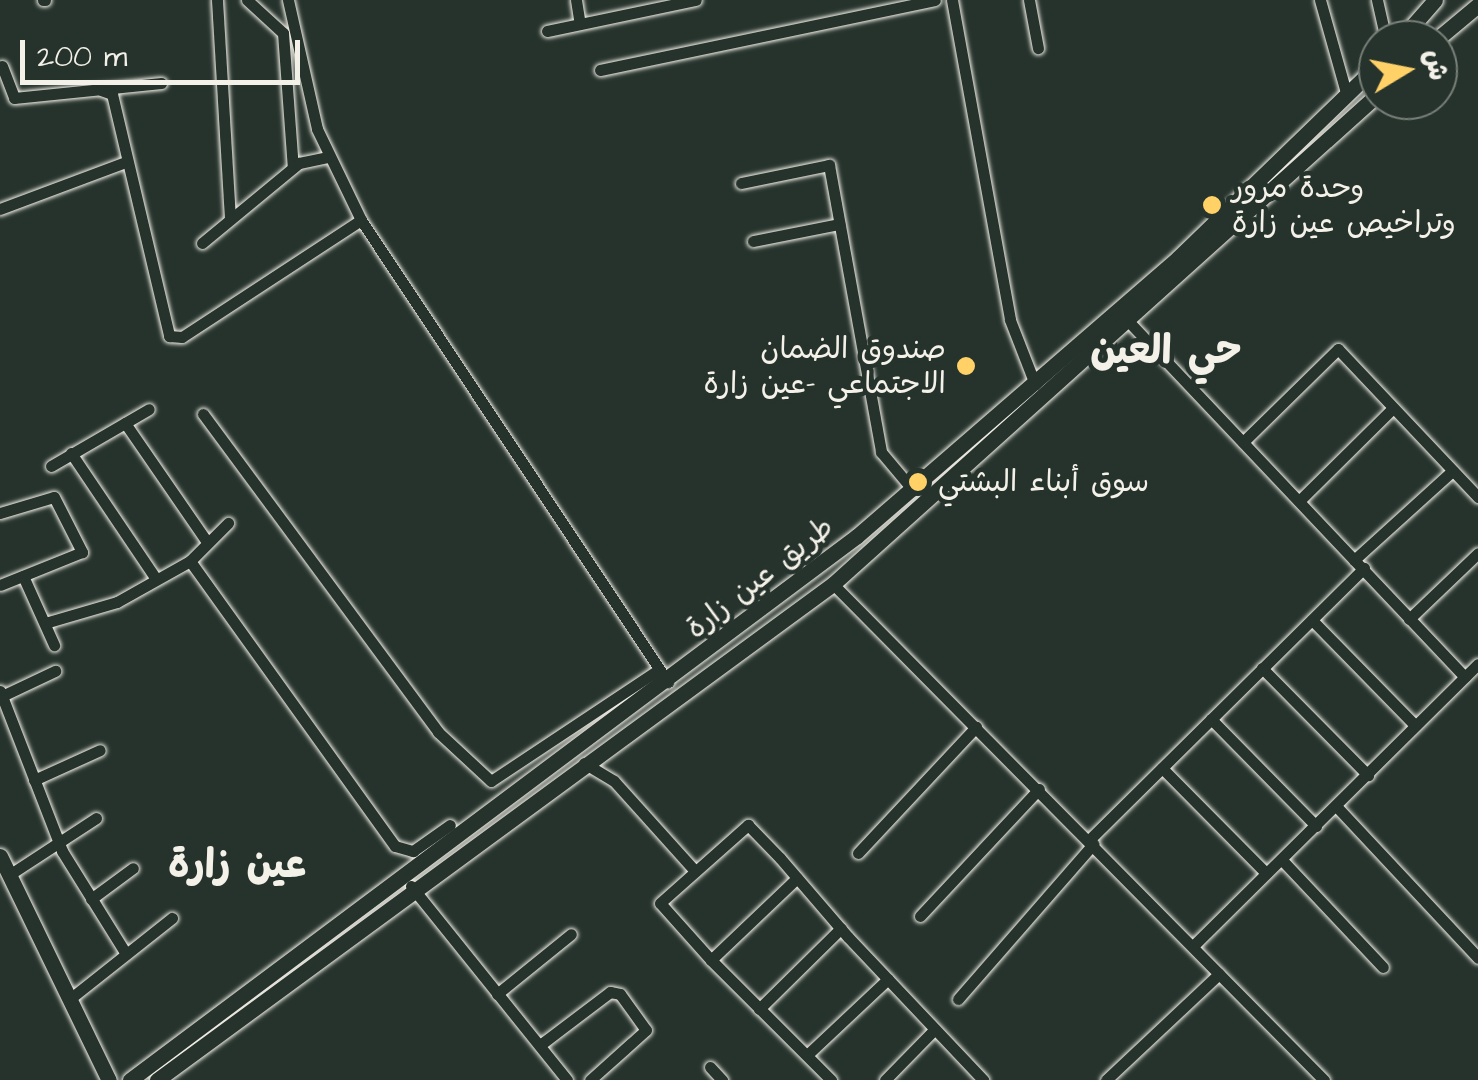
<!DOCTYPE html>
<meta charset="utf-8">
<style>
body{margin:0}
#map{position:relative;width:1478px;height:1080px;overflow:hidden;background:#26332d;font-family:"Architects Daughter","Playpen Sans Arabic",sans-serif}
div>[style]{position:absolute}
.roads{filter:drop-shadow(0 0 2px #f4f1e8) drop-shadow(0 0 2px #f4f1e8)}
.minor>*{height:11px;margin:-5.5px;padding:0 5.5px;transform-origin:5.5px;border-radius:5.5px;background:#26332d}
.major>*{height:15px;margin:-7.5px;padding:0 7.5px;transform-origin:7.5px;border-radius:7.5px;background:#26332d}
.dots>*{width:28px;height:28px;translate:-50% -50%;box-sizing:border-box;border:5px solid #26332d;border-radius:50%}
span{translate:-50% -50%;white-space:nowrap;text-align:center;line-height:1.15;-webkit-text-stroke:9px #26332d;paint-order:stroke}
.poi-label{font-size:30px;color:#f4f1e8}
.left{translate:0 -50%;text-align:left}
.right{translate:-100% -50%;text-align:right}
.street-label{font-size:30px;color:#f4f1e8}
.district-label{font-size:40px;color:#f4f1e8;font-weight:700}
.north{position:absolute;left:1358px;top:20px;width:100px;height:100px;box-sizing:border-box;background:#26332d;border:2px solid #787f78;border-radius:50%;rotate:80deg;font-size:28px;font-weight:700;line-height:40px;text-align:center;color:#f4f1e8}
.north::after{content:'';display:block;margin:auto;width:35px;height:45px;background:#ffd166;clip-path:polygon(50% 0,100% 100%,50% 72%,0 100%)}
.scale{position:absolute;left:20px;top:40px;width:280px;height:45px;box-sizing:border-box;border:5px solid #f4f1e8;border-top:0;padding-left:12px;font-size:30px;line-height:35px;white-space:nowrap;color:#f4f1e8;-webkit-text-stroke:8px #26332d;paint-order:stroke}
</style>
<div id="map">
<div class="roads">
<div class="minor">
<i style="left:43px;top:0;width:2px"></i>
<i style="left:217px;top:0;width:219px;rotate:86.6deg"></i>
<i style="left:247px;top:0;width:49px;rotate:42.5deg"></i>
<i style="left:283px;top:33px;width:135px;rotate:85.8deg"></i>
<i style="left:288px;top:0;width:132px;rotate:77.3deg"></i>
<i style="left:317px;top:129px;width:101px;rotate:64.2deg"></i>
<i style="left:361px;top:220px;width:555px;rotate:56.4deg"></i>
<i style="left:576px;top:0;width:24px;rotate:81deg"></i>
<i style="left:952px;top:0;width:325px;rotate:79.7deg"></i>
<i style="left:1010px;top:320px;width:69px;rotate:68.7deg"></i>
<i style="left:1029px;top:0;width:49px;rotate:79.4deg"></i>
<i style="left:1320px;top:0;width:100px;rotate:74.3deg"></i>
<i style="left:1377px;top:0;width:41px;rotate:77.3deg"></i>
<i style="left:547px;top:31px;width:152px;rotate:-11.8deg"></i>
<i style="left:2px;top:66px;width:34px;rotate:69deg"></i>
<i style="left:14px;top:98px;width:148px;rotate:-5.8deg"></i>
<i style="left:600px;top:70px;width:342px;rotate:-11.8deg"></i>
<i style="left:101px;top:90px;width:12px;rotate:20deg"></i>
<i style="left:112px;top:94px;width:249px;rotate:76.7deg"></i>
<i style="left:169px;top:336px;width:13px;rotate:4deg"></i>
<i style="left:182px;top:337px;width:214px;rotate:-33.2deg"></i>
<i style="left:741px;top:183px;width:90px;rotate:-11.6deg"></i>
<i style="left:829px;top:165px;width:292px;rotate:79.7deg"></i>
<i style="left:881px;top:452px;width:50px;rotate:49.9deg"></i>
<i style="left:0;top:209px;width:131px;rotate:-20.5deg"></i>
<i style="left:753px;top:241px;width:88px;rotate:-11.2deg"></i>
<i style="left:202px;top:243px;width:126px;rotate:-39.5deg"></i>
<i style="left:299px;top:163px;width:30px;rotate:-12deg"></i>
<i style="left:1130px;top:323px;width:487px;rotate:46.6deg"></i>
<i style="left:203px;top:414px;width:395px;rotate:53.5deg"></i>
<i style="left:438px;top:732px;width:72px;rotate:42.8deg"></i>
<i style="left:491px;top:781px;width:201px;rotate:-33.6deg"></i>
<i style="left:125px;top:423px;width:141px;rotate:55.4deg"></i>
<i style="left:1243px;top:442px;width:133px;rotate:-44.4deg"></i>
<i style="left:1338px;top:349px;width:204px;rotate:46.6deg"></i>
<i style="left:71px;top:453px;width:148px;rotate:56deg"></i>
<i style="left:51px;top:466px;width:113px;rotate:-30.2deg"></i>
<i style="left:1299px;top:501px;width:131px;rotate:-44.7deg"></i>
<i style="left:0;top:513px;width:56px;rotate:-16.5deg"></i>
<i style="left:54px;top:497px;width:62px;rotate:63deg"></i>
<i style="left:82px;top:552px;width:88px;rotate:158.1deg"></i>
<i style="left:1354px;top:560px;width:132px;rotate:-42.2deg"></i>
<i style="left:190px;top:561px;width:351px;rotate:54.3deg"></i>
<i style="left:395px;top:846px;width:19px;rotate:16deg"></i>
<i style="left:413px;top:851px;width:45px;rotate:-35.1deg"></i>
<i style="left:23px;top:576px;width:76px;rotate:65.8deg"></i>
<i style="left:833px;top:584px;width:698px;rotate:45.29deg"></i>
<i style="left:1409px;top:619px;width:95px;rotate:-43.7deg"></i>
<i style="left:1312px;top:620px;width:147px;rotate:45.6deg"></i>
<i style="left:45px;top:623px;width:75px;rotate:-16.3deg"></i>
<i style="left:117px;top:602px;width:84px;rotate:-29.3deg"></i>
<i style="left:190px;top:561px;width:54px;rotate:-45deg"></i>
<i style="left:1262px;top:668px;width:151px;rotate:45.3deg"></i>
<i style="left:0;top:691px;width:172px;rotate:68.8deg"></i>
<i style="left:62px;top:851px;width:121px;rotate:58.1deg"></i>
<i style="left:2px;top:696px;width:59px;rotate:-25.3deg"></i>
<i style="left:1211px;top:719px;width:150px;rotate:45.5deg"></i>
<i style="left:584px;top:763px;width:35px;rotate:31deg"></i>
<i style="left:614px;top:781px;width:121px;rotate:48deg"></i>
<i style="left:1162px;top:768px;width:148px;rotate:45.3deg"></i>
<i style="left:34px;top:780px;width:72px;rotate:-24.4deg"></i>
<i style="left:1336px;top:806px;width:208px;rotate:46.9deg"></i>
<i style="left:1089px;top:840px;width:387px;rotate:-44.7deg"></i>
<i style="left:858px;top:853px;width:173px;rotate:-46.9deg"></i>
<i style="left:1282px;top:860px;width:147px;rotate:46.7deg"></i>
<i style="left:9px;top:875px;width:104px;rotate:-33.2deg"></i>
<i style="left:797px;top:878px;width:119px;rotate:136.4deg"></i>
<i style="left:711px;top:960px;width:76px;rotate:-131.8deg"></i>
<i style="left:660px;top:903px;width:118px;rotate:-41.6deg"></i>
<i style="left:748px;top:825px;width:46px;rotate:45.9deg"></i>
<i style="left:780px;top:858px;width:104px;rotate:49.3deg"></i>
<i style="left:848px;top:937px;width:197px;rotate:46.6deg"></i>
<i style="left:411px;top:886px;width:249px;rotate:51.2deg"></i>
<i style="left:91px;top:899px;width:52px;rotate:-36.4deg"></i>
<i style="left:920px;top:916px;width:174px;rotate:-46.9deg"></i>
<i style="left:1193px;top:946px;width:401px;rotate:-44.7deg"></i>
<i style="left:711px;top:960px;width:170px;rotate:45deg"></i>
<i style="left:497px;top:994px;width:95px;rotate:-39deg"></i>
<i style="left:71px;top:998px;width:129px;rotate:-38.4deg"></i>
<i style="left:958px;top:999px;width:206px;rotate:-48.9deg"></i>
<i style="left:759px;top:1009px;width:115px;rotate:-44.6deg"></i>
<i style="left:540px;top:1045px;width:88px;rotate:-37.1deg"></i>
<i style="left:610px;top:992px;width:10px;rotate:11deg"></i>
<i style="left:620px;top:994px;width:44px;rotate:54.2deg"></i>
<i style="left:646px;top:1030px;width:75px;rotate:138.2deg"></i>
<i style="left:807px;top:1055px;width:111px;rotate:-43.2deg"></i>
<i style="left:710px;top:1067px;width:18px;rotate:47deg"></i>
<i style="left:885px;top:1080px;width:71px;rotate:-45.6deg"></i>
<i style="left:1106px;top:1080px;width:155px;rotate:-43.2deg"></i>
</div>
<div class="major">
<i style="left:1400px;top:40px;width:53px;rotate:-48.8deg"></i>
<i style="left:1436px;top:40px;width:55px;rotate:-39.8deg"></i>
<i style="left:0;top:856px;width:249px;rotate:64.1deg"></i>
<i style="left:130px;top:1080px;width:908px;rotate:-36.81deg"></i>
<i style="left:857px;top:536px;width:425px;rotate:-40.9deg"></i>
<i style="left:1178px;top:258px;width:279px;rotate:-44.1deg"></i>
<i style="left:157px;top:1080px;width:838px;rotate:-36.27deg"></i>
<i style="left:833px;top:584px;width:733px;rotate:-41.96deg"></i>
</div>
</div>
<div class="dots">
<i style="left:1212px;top:205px;background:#ffd166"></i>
<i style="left:966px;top:366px;background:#ffd166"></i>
<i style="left:918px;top:482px;background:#ffd166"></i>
</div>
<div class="poi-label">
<span class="left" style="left:1232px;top:205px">وحدة مرور<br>وتراخيص عين زارة</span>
<span class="right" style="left:946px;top:366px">صندوق الضمان<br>الاجتماعي -عين زارة</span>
<span class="left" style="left:938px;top:482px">سوق أبناء البشتي</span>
</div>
<div class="street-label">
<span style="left:760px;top:578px;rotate:-38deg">طريق عين زارة</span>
</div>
<div class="district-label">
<span style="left:1166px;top:352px">حي العين</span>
<span style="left:237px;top:866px">عين زارة</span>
</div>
<div class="north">ش</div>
<div class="scale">200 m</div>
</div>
